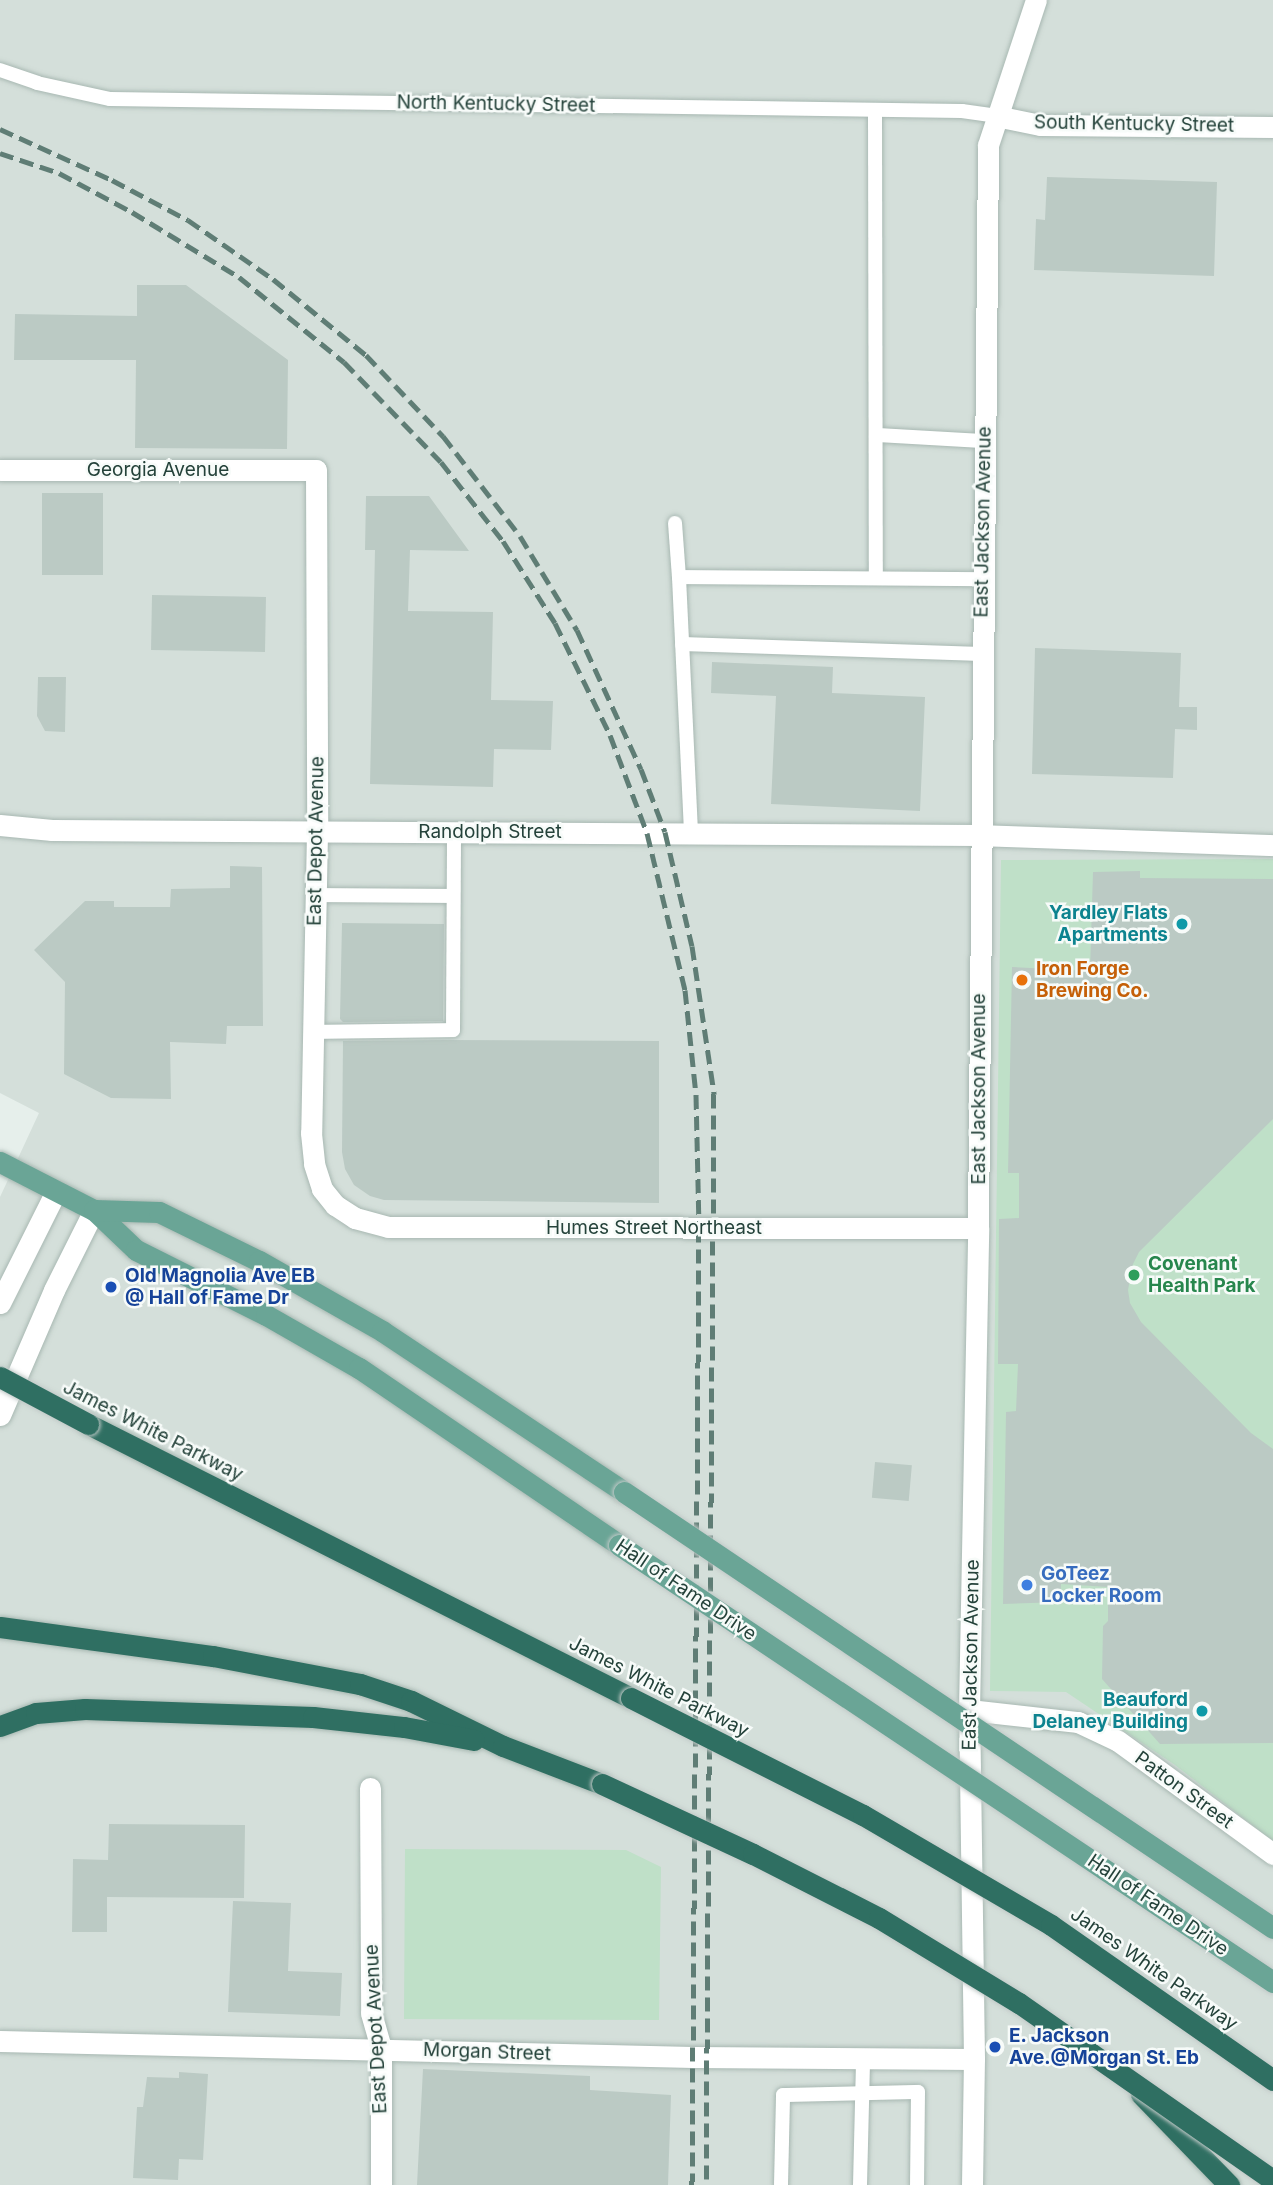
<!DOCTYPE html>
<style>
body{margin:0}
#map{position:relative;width:1273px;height:2185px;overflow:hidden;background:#e6efeb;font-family:Inter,sans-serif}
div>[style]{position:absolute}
.built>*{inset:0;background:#d4dfda}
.green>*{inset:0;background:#bfe0c8}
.building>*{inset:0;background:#bbcac4;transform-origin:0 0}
.roads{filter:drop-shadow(0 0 2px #a8b8b2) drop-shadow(0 0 2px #a8b8b2)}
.service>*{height:14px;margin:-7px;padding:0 7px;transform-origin:7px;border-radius:7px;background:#fff}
.minor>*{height:21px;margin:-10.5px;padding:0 10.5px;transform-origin:10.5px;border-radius:10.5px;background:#fff}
.primary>*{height:21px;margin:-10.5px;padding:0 10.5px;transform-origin:10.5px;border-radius:10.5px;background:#6aa596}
.motorway>*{height:21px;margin:-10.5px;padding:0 10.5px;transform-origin:10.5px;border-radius:10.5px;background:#2f6f62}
.rail>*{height:5px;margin-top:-2.5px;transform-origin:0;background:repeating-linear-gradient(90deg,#5f7d75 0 14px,transparent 0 21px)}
.bridges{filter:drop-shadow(0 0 2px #c2cac8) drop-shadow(0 0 2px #c2cac8)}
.primary-bridge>*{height:21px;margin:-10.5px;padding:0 10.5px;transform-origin:10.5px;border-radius:10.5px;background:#6aa596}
.motorway-bridge>*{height:21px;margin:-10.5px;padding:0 10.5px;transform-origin:10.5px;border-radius:10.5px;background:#2f6f62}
.dots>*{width:19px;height:19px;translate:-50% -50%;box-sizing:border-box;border:4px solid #f7fbf9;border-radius:50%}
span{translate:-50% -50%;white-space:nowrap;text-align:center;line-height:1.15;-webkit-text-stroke:5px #f7fbf9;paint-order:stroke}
.street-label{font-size:19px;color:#24423a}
.culture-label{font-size:19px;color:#0d838f;font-weight:700}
.right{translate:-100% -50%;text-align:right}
.food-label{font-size:19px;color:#c56008;font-weight:700}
.left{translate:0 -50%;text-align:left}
.leisure-label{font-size:19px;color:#27864d;font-weight:700}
.transit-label{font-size:19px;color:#164399;font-weight:700}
.shop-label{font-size:19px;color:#366cbe;font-weight:700}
</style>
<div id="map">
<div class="built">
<i style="clip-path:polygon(0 0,1273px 0,1273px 2185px,0 2185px,0 1197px,39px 1113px,0 1093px)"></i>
</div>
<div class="green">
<i style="clip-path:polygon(1273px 859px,1273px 1841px,1175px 1765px,1066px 1692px,990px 1691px,1001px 860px)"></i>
<i style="clip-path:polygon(405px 1849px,626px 1850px,661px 1867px,659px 2020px,404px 2019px)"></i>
</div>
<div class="building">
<i style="clip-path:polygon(1047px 177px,1217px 182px,1214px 276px,1034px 270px,1036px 219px,1045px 220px)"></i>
<i style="clip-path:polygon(137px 285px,186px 285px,288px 360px,287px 449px,135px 448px,136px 360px,14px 360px,15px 314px,137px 316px)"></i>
<i style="left:42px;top:493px;width:61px;height:82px"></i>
<i style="clip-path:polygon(366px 496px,429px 496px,469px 551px,410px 550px,408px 611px,493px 612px,491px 700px,553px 701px,551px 750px,494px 749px,493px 787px,370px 784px,375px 550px,365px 550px)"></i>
<i style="left:152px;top:595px;width:114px;height:55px;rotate:1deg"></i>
<i style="clip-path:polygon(1035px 648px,1181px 653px,1179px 707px,1197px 707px,1197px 730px,1175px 729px,1173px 778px,1032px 774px)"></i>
<i style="clip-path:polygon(712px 662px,833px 667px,832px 693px,925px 697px,920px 811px,771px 804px,776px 696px,711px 693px)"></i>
<i style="clip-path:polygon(38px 677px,66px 677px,65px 732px,45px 731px,37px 716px)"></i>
<i style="clip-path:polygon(230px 866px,262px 867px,263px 1026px,227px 1026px,226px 1044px,170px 1042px,171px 1099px,111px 1098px,64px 1074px,65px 982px,34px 950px,85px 901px,114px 901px,114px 907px,170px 907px,171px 889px,230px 888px)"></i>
<i style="clip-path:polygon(1140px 871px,1140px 878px,1273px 879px,1273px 1119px,1139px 1252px,1133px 1264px,1128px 1290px,1130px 1303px,1141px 1322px,1251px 1433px,1273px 1449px,1273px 1743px,1160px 1744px,1102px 1679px,1103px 1626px,1108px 1621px,1108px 1587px,1061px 1584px,1060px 1602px,1003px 1604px,1006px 1412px,1016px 1411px,1018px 1364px,998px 1364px,999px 1219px,1019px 1218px,1019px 1173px,1008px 1173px,1012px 967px,1090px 971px,1093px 872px)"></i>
<i style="clip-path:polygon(342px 923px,444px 924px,443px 1021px,343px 1022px,340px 1019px)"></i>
<i style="clip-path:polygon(445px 1040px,659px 1041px,659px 1203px,384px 1200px,370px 1196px,354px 1185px,345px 1169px,342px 1152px,343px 1041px)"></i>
<i style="left:875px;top:1462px;width:37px;height:36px;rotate:5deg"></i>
<i style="clip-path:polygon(109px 1824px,245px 1825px,244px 1898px,107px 1897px,107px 1932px,72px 1932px,73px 1859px,108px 1860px)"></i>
<i style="clip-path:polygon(233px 1901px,291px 1903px,288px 1971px,342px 1973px,340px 2016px,228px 2012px)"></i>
<i style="clip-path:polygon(423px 2069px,590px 2076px,590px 2090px,671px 2095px,668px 2185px,417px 2185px)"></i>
<i style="clip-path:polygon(179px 2072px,208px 2074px,203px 2160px,179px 2159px,178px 2180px,133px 2178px,137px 2107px,143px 2107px,147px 2077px,179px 2078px)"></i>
</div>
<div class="roads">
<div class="service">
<i style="left:0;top:70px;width:39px;rotate:19deg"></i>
<i style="left:37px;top:83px;width:75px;rotate:12.4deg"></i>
<i style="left:110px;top:99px;width:852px;rotate:0.81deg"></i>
<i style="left:962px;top:111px;width:34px;rotate:8deg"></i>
<i style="left:875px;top:110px;width:468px;rotate:89.9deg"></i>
<i style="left:876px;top:435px;width:108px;rotate:3.2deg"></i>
<i style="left:675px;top:523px;width:54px;rotate:85.8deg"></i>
<i style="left:682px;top:644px;width:300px;rotate:1.9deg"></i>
<i style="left:691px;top:832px;width:255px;rotate:-92.7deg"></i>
<i style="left:679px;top:577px;width:304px;rotate:0.4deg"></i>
<i style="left:316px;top:895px;width:136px;rotate:0.4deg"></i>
<i style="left:314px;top:1032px;width:139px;rotate:-0.8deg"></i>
<i style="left:453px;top:1030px;width:198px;rotate:-89.7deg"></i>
<i style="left:781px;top:2185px;width:90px;rotate:-88.7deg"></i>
<i style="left:783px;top:2095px;width:135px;rotate:-1.3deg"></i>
<i style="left:918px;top:2092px;width:93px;rotate:90.6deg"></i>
<i style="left:860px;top:2185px;width:127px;rotate:-88.6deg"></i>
</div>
<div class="minor">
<i style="left:996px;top:116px;width:45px;rotate:11.6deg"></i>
<i style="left:1040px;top:125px;width:233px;rotate:0.5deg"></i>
<i style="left:0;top:470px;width:316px"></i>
<i style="left:316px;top:470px;width:362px;rotate:89.8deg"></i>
<i style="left:317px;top:832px;width:301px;rotate:91.1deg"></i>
<i style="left:311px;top:1133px;width:31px;rotate:84deg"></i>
<i style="left:314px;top:1164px;width:26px;rotate:72deg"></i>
<i style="left:322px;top:1189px;width:21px;rotate:51deg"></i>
<i style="left:335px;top:1205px;width:24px;rotate:33deg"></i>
<i style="left:355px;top:1218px;width:34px;rotate:15deg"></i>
<i style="left:388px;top:1227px;width:590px;rotate:0.1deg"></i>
<i style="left:0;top:825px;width:52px;rotate:5.5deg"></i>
<i style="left:52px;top:830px;width:928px;rotate:0.31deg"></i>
<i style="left:980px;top:835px;width:293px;rotate:2deg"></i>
<i style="left:0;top:1303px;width:125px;rotate:-63.4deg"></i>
<i style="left:0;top:1415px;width:136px;rotate:-66.6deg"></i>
<i style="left:54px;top:1290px;width:89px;rotate:-63.4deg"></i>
<i style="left:969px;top:1710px;width:110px;rotate:6.3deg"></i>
<i style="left:1078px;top:1722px;width:44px;rotate:25.4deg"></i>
<i style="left:1118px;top:1741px;width:192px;rotate:36.1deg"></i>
<i style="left:370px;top:1788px;width:225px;rotate:89.7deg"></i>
<i style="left:371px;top:2013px;width:37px;rotate:74deg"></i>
<i style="left:381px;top:2049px;width:136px;rotate:90deg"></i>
<i style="left:0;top:2041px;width:693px;rotate:1.32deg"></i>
<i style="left:693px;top:2057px;width:281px;rotate:0.4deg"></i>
<i style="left:972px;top:2185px;width:126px;rotate:-89.1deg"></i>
<i style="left:974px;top:2059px;width:349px;rotate:-90.8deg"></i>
<i style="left:969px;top:1710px;width:482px;rotate:-88.9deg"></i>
<i style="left:978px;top:1228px;width:1083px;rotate:-89.47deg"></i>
<i style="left:988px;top:145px;width:153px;rotate:-71.7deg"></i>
</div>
<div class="primary">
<i style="left:0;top:1162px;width:106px;rotate:27.1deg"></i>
<i style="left:94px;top:1210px;width:58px;rotate:43.6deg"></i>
<i style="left:136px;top:1250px;width:145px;rotate:26.6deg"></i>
<i style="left:266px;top:1315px;width:107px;rotate:29.7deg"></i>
<i style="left:359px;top:1368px;width:315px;rotate:34.2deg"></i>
<i style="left:94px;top:1210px;width:65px;rotate:1.8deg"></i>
<i style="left:159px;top:1212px;width:111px;rotate:26.1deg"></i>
<i style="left:259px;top:1261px;width:142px;rotate:29.6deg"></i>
<i style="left:382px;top:1331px;width:291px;rotate:33.6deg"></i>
</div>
<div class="motorway">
<i style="left:88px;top:1424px;width:608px;rotate:26.78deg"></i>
<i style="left:0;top:1627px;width:215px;rotate:7.8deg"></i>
<i style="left:213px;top:1656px;width:150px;rotate:10.8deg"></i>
<i style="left:360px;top:1684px;width:54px;rotate:18.4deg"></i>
<i style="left:411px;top:1701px;width:102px;rotate:26.1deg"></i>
<i style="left:503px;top:1746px;width:106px;rotate:21deg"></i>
<i style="left:0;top:1726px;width:38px;rotate:-20deg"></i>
<i style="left:36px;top:1713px;width:49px;rotate:-4.7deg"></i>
<i style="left:85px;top:1709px;width:228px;rotate:2deg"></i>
<i style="left:313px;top:1717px;width:92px;rotate:6.3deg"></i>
<i style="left:404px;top:1727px;width:71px;rotate:10.5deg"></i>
<i style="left:1141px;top:2094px;width:127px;rotate:46deg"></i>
</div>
</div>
<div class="rail">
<i style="left:0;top:129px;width:123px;rotate:24.5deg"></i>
<i style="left:112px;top:180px;width:86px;rotate:27.8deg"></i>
<i style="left:188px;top:220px;width:103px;rotate:34.8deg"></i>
<i style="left:273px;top:279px;width:120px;rotate:39.3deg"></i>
<i style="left:366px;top:355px;width:112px;rotate:46.5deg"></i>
<i style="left:443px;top:436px;width:126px;rotate:52.4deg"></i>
<i style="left:520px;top:536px;width:110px;rotate:58.8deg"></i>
<i style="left:577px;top:630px;width:153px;rotate:65.3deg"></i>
<i style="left:641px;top:769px;width:67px;rotate:69.1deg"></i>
<i style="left:665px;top:832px;width:117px;rotate:76.7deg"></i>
<i style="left:692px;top:946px;width:150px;rotate:81.5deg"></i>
<i style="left:714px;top:1094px;width:1091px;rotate:90.42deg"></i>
<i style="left:0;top:153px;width:62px;rotate:18.7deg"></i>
<i style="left:59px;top:173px;width:83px;rotate:28.1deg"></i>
<i style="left:132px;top:212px;width:125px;rotate:31.3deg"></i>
<i style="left:239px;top:277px;width:135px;rotate:39deg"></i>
<i style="left:344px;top:362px;width:139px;rotate:45.9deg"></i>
<i style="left:441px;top:462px;width:100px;rotate:51.9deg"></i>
<i style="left:503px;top:541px;width:97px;rotate:57.6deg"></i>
<i style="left:555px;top:623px;width:125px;rotate:63.8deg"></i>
<i style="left:610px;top:735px;width:105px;rotate:69.3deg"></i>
<i style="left:647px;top:833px;width:162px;rotate:76.4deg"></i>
<i style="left:685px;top:990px;width:106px;rotate:84deg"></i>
<i style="left:696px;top:1095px;width:133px;rotate:88.7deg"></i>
<i style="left:699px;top:1228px;width:957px;rotate:90.42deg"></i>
</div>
<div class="bridges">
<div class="primary-bridge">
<i style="left:624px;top:1492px;width:782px;rotate:33.89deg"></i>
<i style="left:619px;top:1545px;width:787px;rotate:33.75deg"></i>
</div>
<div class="motorway-bridge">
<i style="left:0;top:1377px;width:100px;rotate:28.1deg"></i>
<i style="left:631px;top:1698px;width:260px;rotate:26.8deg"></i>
<i style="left:863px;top:1815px;width:218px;rotate:30.3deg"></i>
<i style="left:1051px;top:1925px;width:271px;rotate:34.9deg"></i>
<i style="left:602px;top:1784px;width:166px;rotate:24.9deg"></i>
<i style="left:753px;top:1854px;width:141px;rotate:26.9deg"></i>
<i style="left:879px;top:1918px;width:164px;rotate:31.3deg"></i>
<i style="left:1019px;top:2003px;width:310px;rotate:34.9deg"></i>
</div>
</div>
<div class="dots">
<i style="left:1182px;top:924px;background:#0f9aa8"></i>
<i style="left:1022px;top:980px;background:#e8710a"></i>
<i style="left:1134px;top:1275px;background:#2e9e5b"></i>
<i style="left:111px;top:1287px;background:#1a4fb4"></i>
<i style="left:1027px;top:1585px;background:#3f7fe0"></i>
<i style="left:1202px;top:1711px;background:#0f9aa8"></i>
<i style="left:995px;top:2047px;background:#1a4fb4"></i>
</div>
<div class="street-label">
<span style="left:496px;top:104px;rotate:1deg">North Kentucky Street</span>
<span style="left:1134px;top:124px;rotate:1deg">South Kentucky Street</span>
<span style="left:158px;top:470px">Georgia Avenue</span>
<span style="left:983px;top:522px;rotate:-89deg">East Jackson Avenue</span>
<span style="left:490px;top:832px">Randolph Street</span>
<span style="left:316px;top:841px;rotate:-89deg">East Depot Avenue</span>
<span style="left:979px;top:1089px;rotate:-90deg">East Jackson Avenue</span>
<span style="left:654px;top:1228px">Humes Street Northeast</span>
<span style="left:153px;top:1431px;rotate:27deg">James White Parkway</span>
<span style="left:686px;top:1590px;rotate:34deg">Hall of Fame Drive</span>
<span style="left:971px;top:1655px;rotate:-89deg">East Jackson Avenue</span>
<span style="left:659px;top:1687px;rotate:27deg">James White Parkway</span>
<span style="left:1184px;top:1790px;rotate:36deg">Patton Street</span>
<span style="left:1158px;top:1905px;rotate:34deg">Hall of Fame Drive</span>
<span style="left:1154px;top:1969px;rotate:35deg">James White Parkway</span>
<span style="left:376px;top:2029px;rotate:-93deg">East Depot Avenue</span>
<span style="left:487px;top:2052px;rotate:2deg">Morgan Street</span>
</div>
<div class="culture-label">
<span class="right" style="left:1168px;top:924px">Yardley Flats<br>Apartments</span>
<span class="right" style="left:1188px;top:1711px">Beauford<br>Delaney Building</span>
</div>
<div class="food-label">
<span class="left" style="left:1036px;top:980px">Iron Forge<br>Brewing Co.</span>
</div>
<div class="leisure-label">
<span class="left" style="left:1148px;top:1275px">Covenant<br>Health Park</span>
</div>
<div class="transit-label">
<span class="left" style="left:125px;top:1287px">Old Magnolia Ave EB<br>@ Hall of Fame Dr</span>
<span class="left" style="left:1009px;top:2047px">E. Jackson<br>Ave.@Morgan St. Eb</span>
</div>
<div class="shop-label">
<span class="left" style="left:1041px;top:1585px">GoTeez<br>Locker Room</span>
</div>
</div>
